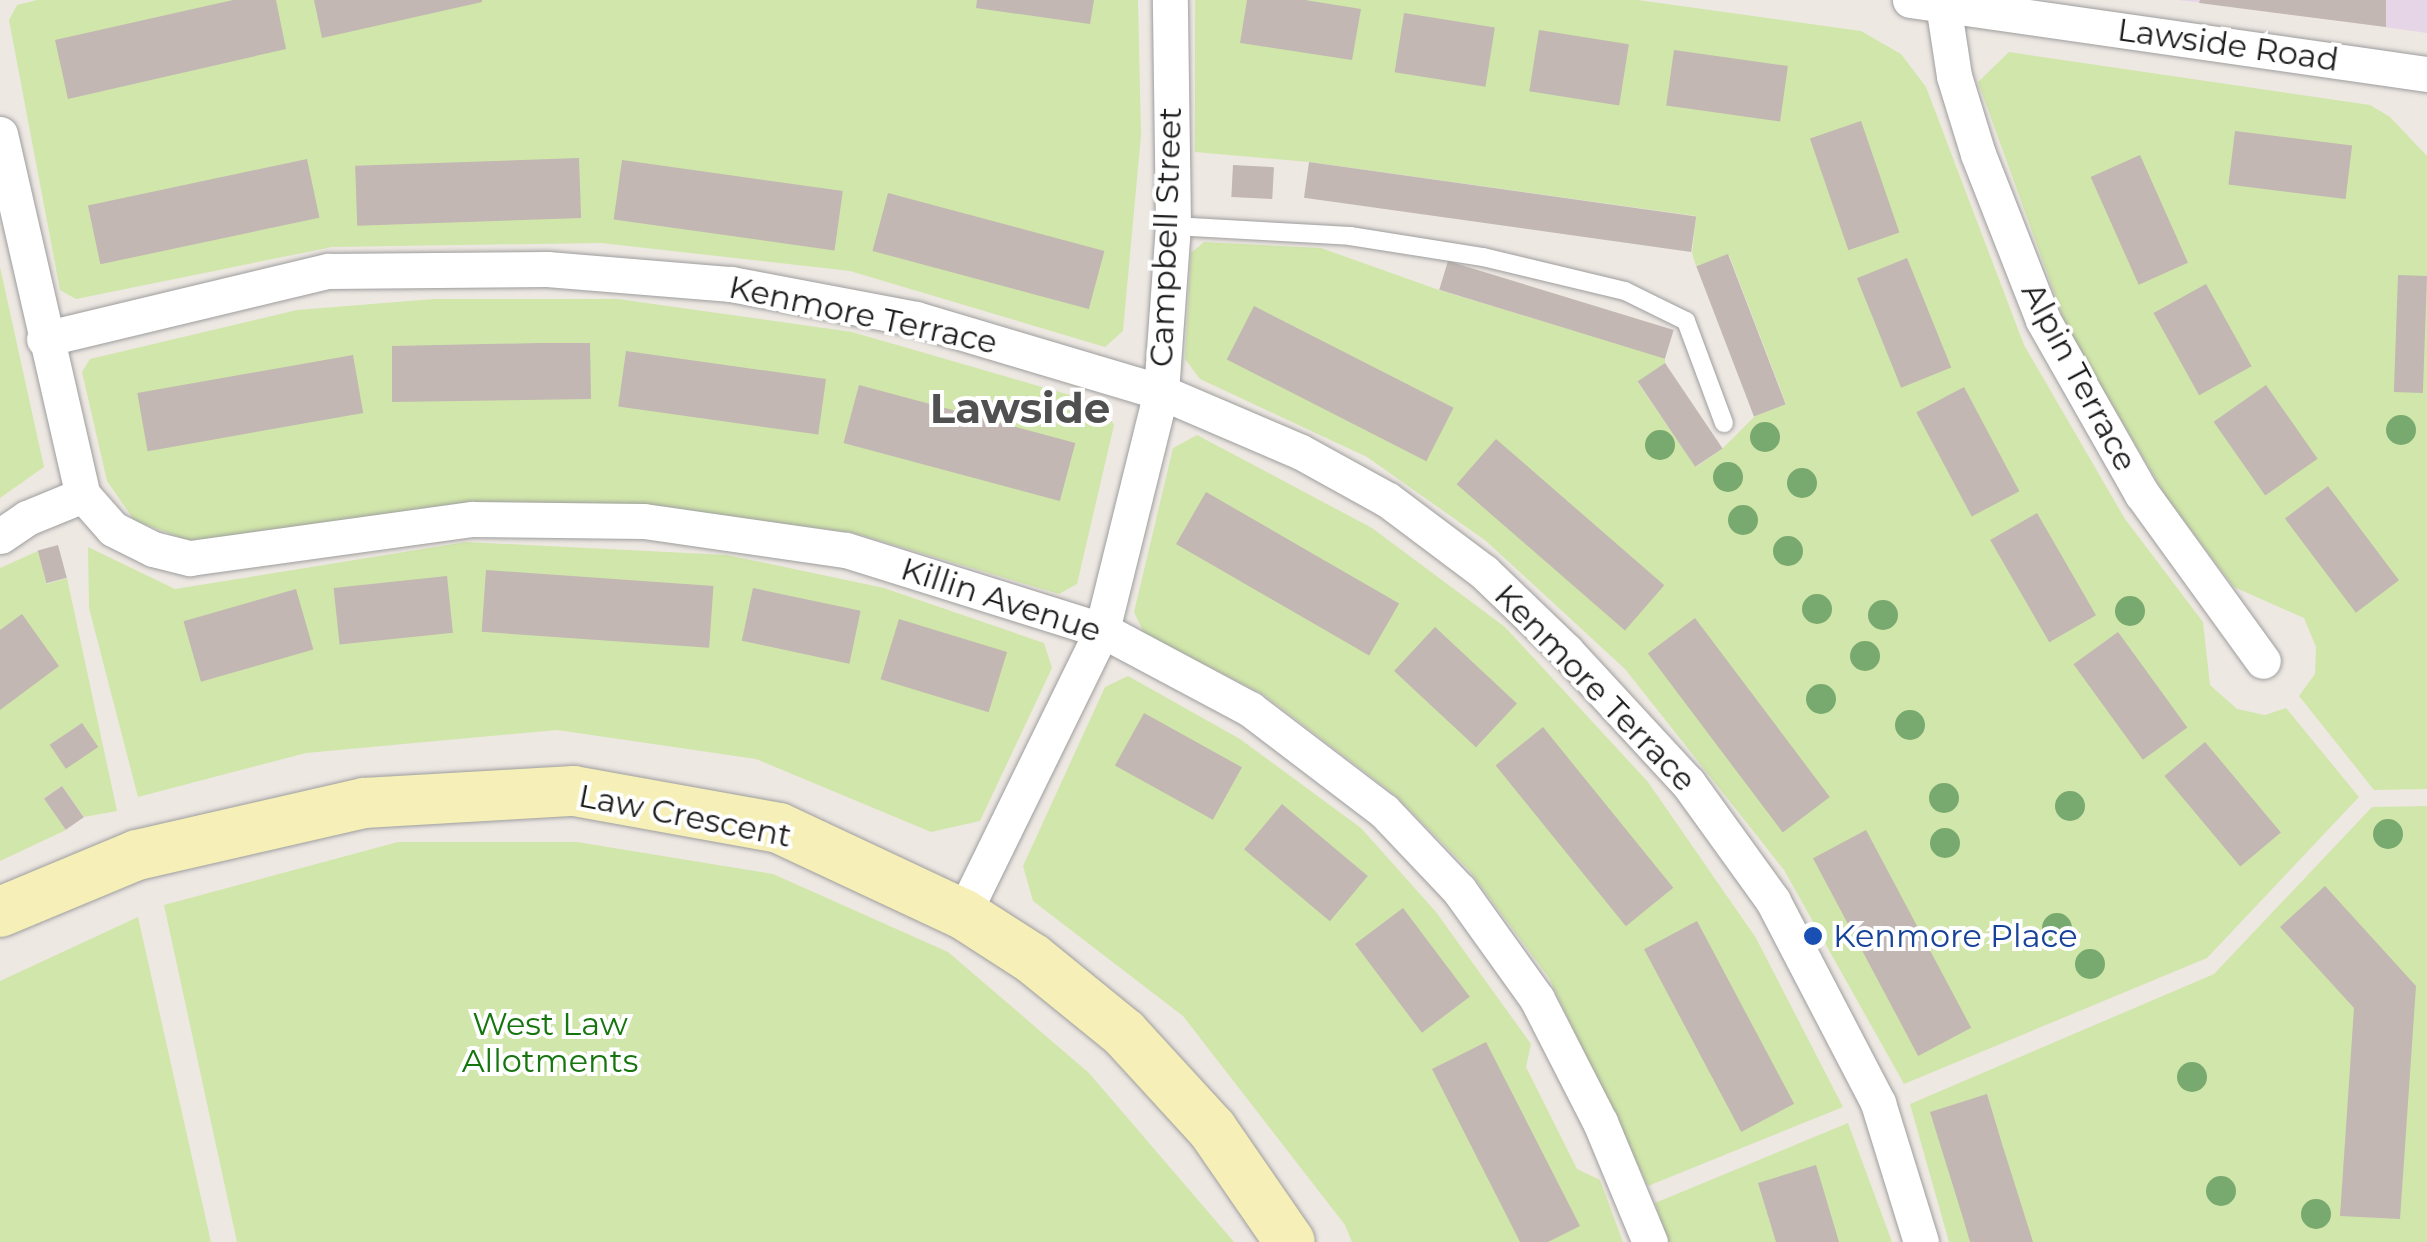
<!DOCTYPE html>
<style>
body{margin:0}
#map{position:relative;width:2427px;height:1242px;overflow:hidden;background:#eee8e3;font-family:Montserrat,sans-serif}
div>[style]{position:absolute}
.industrial>*{inset:0;background:#e6d5e6}
.grass>*{inset:0;background:#d1e6aa}
.building>*{inset:0;background:#c2b7b3;transform-origin:0 0}
.roads{filter:drop-shadow(0 0 2px #9e9e9e) drop-shadow(0 0 2px #9e9e9e)}
.lane>*{height:18px;margin:-9px;padding:0 9px;transform-origin:9px;border-radius:9px;background:#fff}
.street>*{height:35px;margin:-17.5px;padding:0 17.5px;transform-origin:17.5px;border-radius:17.5px;background:#fff}
.secondary>*{height:50px;margin:-25px;padding:0 25px;transform-origin:25px;border-radius:25px;background:#f6f0b8}
.trees>*{width:30px;height:30px;margin:-15px;border-radius:50%;background:#78a96f}
.dots>*{width:28px;height:28px;translate:-50% -50%;box-sizing:border-box;border:5px solid #fff;border-radius:50%}
span{translate:-50% -50%;white-space:nowrap;text-align:center;line-height:1.15;-webkit-text-stroke:8px #fff;paint-order:stroke}
.street-label{font-size:32px;color:#1d1d1d}
.transit-label{font-size:32px;color:#164399}
.left{translate:0 -50%;text-align:left}
.park-label{font-size:32px;color:#177510}
.district-label{font-size:42px;color:#505050;font-weight:700}
</style>
<div id="map">
<div class="industrial">
<i style="clip-path:polygon(2178px 0,2427px 0,2427px 33px,2241px 7px)"></i>
</div>
<div class="grass">
<i style="clip-path:polygon(37px 0,1138px 0,1141px 135px,1123px 331px,1105px 347px,850px 271px,601px 243px,332px 247px,76px 299px,60px 290px,9px 20px,17px 5px)"></i>
<i style="clip-path:polygon(1195px 0,1638px 0,1861px 31px,1901px 54px,1926px 87px,2024px 345px,2125px 519px,2203px 622px,2210px 685px,2237px 709px,2265px 715px,2286px 708px,2359px 797px,2207px 958px,1904px 1084px,1784px 870px,1625px 669px,1486px 541px,1367px 457px,1200px 379px,1185px 359px,1191px 253px,1204px 242px,1321px 248px,1439px 290px,1665px 358px,1665px 363px,1638px 383px,1696px 467px,1722px 449px,1755px 416px,1786px 404px,1729px 255px,1696px 266px,1692px 253px,1696px 216px,1309px 162px,1195px 152px)"></i>
<i style="clip-path:polygon(2009px 52px,2370px 105px,2390px 117px,2427px 156px,2427px 789px,2374px 790px,2299px 696px,2315px 674px,2316px 647px,2304px 618px,2234px 587px,2167px 498px,2067px 328px,1978px 82px)"></i>
<i style="clip-path:polygon(0 267px,44px 467px,0 498px)"></i>
<i style="clip-path:polygon(434px 299px,618px 299px,852px 332px,1101px 404px,1114px 425px,1077px 584px,1059px 594px,854px 533px,647px 506px,189px 541px,134px 520px,107px 481px,82px 372px,90px 359px,297px 310px)"></i>
<i style="clip-path:polygon(1197px 435px,1372px 528px,1505px 627px,1648px 782px,1756px 938px,1843px 1107px,1648px 1186px,1549px 978px,1469px 870px,1395px 795px,1264px 695px,1144px 633px,1134px 612px,1173px 448px)"></i>
<i style="clip-path:polygon(466px 542px,727px 555px,884px 588px,1044px 643px,1052px 668px,980px 821px,931px 832px,756px 759px,557px 730px,306px 753px,138px 797px,89px 608px,88px 547px,175px 589px)"></i>
<i style="clip-path:polygon(38px 551px,47px 584px,67px 578px,117px 811px,84px 817px,62px 786px,44px 798px,66px 830px,0 861px,0 568px)"></i>
<i style="clip-path:polygon(1128px 676px,1240px 739px,1361px 828px,1436px 912px,1531px 1044px,1526px 1067px,1577px 1169px,1600px 1180px,1623px 1242px,1352px 1242px,1345px 1225px,1183px 1016px,1033px 901px,1023px 866px,1105px 687px)"></i>
<i style="clip-path:polygon(2427px 806px,2427px 1242px,1949px 1242px,1910px 1104px,2214px 974px,2372px 807px)"></i>
<i style="clip-path:polygon(398px 842px,577px 842px,773px 874px,948px 952px,1089px 1073px,1234px 1242px,237px 1242px,164px 905px)"></i>
<i style="clip-path:polygon(138px 917px,211px 1242px,0 1242px,0 981px)"></i>
<i style="clip-path:polygon(1848px 1123px,1892px 1242px,1668px 1242px,1655px 1203px)"></i>
</div>
<div class="building">
<i style="clip-path:polygon(233px 0,276px 0,286px 49px,68px 99px,55px 40px)"></i>
<i style="clip-path:polygon(314px 0,482px 0,482px 2px,322px 38px)"></i>
<i style="clip-path:polygon(977px 0,1094px 0,1090px 24px,976px 8px)"></i>
<i style="clip-path:polygon(1247px 0,1305px 0,1361px 9px,1352px 60px,1240px 43px)"></i>
<i style="clip-path:polygon(2200px 0,2386px 0,2386px 27px,2199px 3px)"></i>
<i style="left:1404px;top:13px;width:92px;height:60px;rotate:9deg"></i>
<i style="left:1539px;top:30px;width:91px;height:62px;rotate:9deg"></i>
<i style="left:1674px;top:50px;width:115px;height:56px;rotate:8deg"></i>
<i style="left:1861px;top:121px;width:118px;height:54px;rotate:71deg"></i>
<i style="left:2235px;top:131px;width:118px;height:54px;rotate:7deg"></i>
<i style="left:2140px;top:155px;width:118px;height:54px;rotate:66deg"></i>
<i style="left:579px;top:158px;width:60px;height:224px;rotate:88deg"></i>
<i style="left:307px;top:159px;width:60px;height:224px;rotate:78deg"></i>
<i style="left:622px;top:160px;width:223px;height:60px;rotate:8deg"></i>
<i style="left:1309px;top:162px;width:391px;height:36px;rotate:8deg"></i>
<i style="left:1233px;top:165px;width:41px;height:32px;rotate:3deg"></i>
<i style="left:888px;top:193px;width:224px;height:60px;rotate:15deg"></i>
<i style="left:1728px;top:254px;width:161px;height:34px;rotate:69deg"></i>
<i style="left:1907px;top:258px;width:118px;height:54px;rotate:68deg"></i>
<i style="left:1448px;top:261px;width:236px;height:30px;rotate:17deg"></i>
<i style="left:2398px;top:275px;width:29px;height:117px;rotate:2deg"></i>
<i style="left:2206px;top:284px;width:94px;height:60px;rotate:61deg"></i>
<i style="left:1254px;top:306px;width:224px;height:60px;rotate:27deg"></i>
<i style="clip-path:polygon(540px 343px,590px 343px,591px 399px,392px 402px,392px 346px)"></i>
<i style="left:626px;top:351px;width:202px;height:56px;rotate:8deg"></i>
<i style="left:353px;top:355px;width:59px;height:219px;rotate:80deg"></i>
<i style="left:1665px;top:363px;width:103px;height:33px;rotate:56deg"></i>
<i style="left:859px;top:385px;width:224px;height:60px;rotate:15deg"></i>
<i style="left:2266px;top:385px;width:90px;height:64px;rotate:55deg"></i>
<i style="left:1964px;top:387px;width:118px;height:54px;rotate:62deg"></i>
<i style="left:1496px;top:439px;width:223px;height:60px;rotate:41deg"></i>
<i style="left:2328px;top:486px;width:118px;height:54px;rotate:53deg"></i>
<i style="left:1206px;top:492px;width:223px;height:60px;rotate:30deg"></i>
<i style="left:2037px;top:513px;width:118px;height:54px;rotate:60deg"></i>
<i style="left:58px;top:545px;width:34px;height:21px;rotate:75deg"></i>
<i style="left:486px;top:570px;width:228px;height:62px;rotate:4deg"></i>
<i style="left:447px;top:576px;width:57px;height:114px;rotate:84deg"></i>
<i style="left:753px;top:588px;width:110px;height:54px;rotate:12deg"></i>
<i style="left:296px;top:589px;width:63px;height:117px;rotate:74deg"></i>
<i style="clip-path:polygon(22px 614px,59px 666px,0 710px,0 630px)"></i>
<i style="left:1695px;top:618px;width:224px;height:59px;rotate:53deg"></i>
<i style="left:899px;top:619px;width:113px;height:63px;rotate:17deg"></i>
<i style="left:1435px;top:627px;width:112px;height:60px;rotate:43deg"></i>
<i style="left:2118px;top:632px;width:118px;height:55px;rotate:54deg"></i>
<i style="left:1144px;top:713px;width:112px;height:60px;rotate:29deg"></i>
<i style="left:82px;top:723px;width:29px;height:39px;rotate:56deg"></i>
<i style="left:1543px;top:727px;width:207px;height:61px;rotate:51deg"></i>
<i style="left:2205px;top:742px;width:118px;height:53px;rotate:50deg"></i>
<i style="left:62px;top:786px;width:38px;height:22px;rotate:55deg"></i>
<i style="left:1282px;top:804px;width:112px;height:59px;rotate:40deg"></i>
<i style="left:1866px;top:830px;width:224px;height:60px;rotate:62deg"></i>
<i style="clip-path:polygon(2325px 886px,2416px 986px,2400px 1219px,2340px 1216px,2354px 1008px,2280px 927px)"></i>
<i style="left:1403px;top:908px;width:111px;height:60px;rotate:53deg"></i>
<i style="left:1697px;top:921px;width:207px;height:60px;rotate:62deg"></i>
<i style="clip-path:polygon(1486px 1042px,1580px 1226px,1548px 1242px,1520px 1242px,1432px 1069px)"></i>
<i style="clip-path:polygon(1987px 1094px,2003px 1147px,2033px 1242px,1970px 1242px,1963px 1218px,1930px 1112px)"></i>
<i style="clip-path:polygon(1816px 1165px,1839px 1242px,1776px 1242px,1758px 1183px)"></i>
</div>
<div class="roads">
<div class="lane">
<i style="left:1173px;top:226px;width:177px;rotate:3.2deg"></i>
<i style="left:1350px;top:236px;width:135px;rotate:9deg"></i>
<i style="left:1483px;top:257px;width:146px;rotate:13.5deg"></i>
<i style="left:1625px;top:291px;width:68px;rotate:26.2deg"></i>
<i style="left:1686px;top:321px;width:109px;rotate:69.6deg"></i>
</div>
<div class="street">
<i style="left:1910px;top:0;width:522px;rotate:8.15deg"></i>
<i style="left:1943px;top:4px;width:73px;rotate:81.3deg"></i>
<i style="left:1954px;top:76px;width:82px;rotate:72.9deg"></i>
<i style="left:1978px;top:154px;width:178px;rotate:68.6deg"></i>
<i style="left:2043px;top:320px;width:200px;rotate:60.4deg"></i>
<i style="left:2142px;top:494px;width:206px;rotate:54.1deg"></i>
<i style="left:0;top:134px;width:370px;rotate:77.1deg"></i>
<i style="left:83px;top:495px;width:61px;rotate:157.7deg"></i>
<i style="left:27px;top:518px;width:32px;rotate:146deg"></i>
<i style="left:44px;top:339px;width:292px;rotate:-13.5deg"></i>
<i style="left:328px;top:271px;width:219px;rotate:-0.5deg"></i>
<i style="left:547px;top:269px;width:185px;rotate:4.7deg"></i>
<i style="left:731px;top:284px;width:188px;rotate:10.7deg"></i>
<i style="left:916px;top:319px;width:256px;rotate:16.6deg"></i>
<i style="left:1161px;top:392px;width:152px;rotate:23.2deg"></i>
<i style="left:1301px;top:452px;width:99px;rotate:28.9deg"></i>
<i style="left:1388px;top:500px;width:120px;rotate:36.9deg"></i>
<i style="left:1484px;top:572px;width:114px;rotate:43.9deg"></i>
<i style="left:1566px;top:651px;width:180px;rotate:47.3deg"></i>
<i style="left:1688px;top:783px;width:145px;rotate:54.2deg"></i>
<i style="left:1773px;top:901px;width:228px;rotate:62.5deg"></i>
<i style="left:1878px;top:1103px;width:145px;rotate:72.8deg"></i>
<i style="left:83px;top:495px;width:45px;rotate:48.6deg"></i>
<i style="left:113px;top:529px;width:45px;rotate:26.6deg"></i>
<i style="left:153px;top:549px;width:38px;rotate:14deg"></i>
<i style="left:190px;top:558px;width:285px;rotate:-7.9deg"></i>
<i style="left:472px;top:519px;width:172px;rotate:0.7deg"></i>
<i style="left:644px;top:521px;width:204px;rotate:8.2deg"></i>
<i style="left:846px;top:550px;width:268px;rotate:17.4deg"></i>
<i style="left:1102px;top:630px;width:168px;rotate:28.1deg"></i>
<i style="left:1250px;top:709px;width:168px;rotate:37.3deg"></i>
<i style="left:1384px;top:811px;width:109px;rotate:46.5deg"></i>
<i style="left:1459px;top:890px;width:134px;rotate:54.4deg"></i>
<i style="left:1537px;top:999px;width:138px;rotate:62.9deg"></i>
<i style="left:1600px;top:1122px;width:130px;rotate:67.4deg"></i>
<i style="left:963px;top:914px;width:316px;rotate:-63.9deg"></i>
<i style="left:1102px;top:630px;width:245px;rotate:-76.1deg"></i>
<i style="left:1161px;top:392px;width:166px;rotate:-85.9deg"></i>
<i style="left:1173px;top:226px;width:226px;rotate:-90.8deg"></i>
</div>
<div class="secondary">
<i style="left:0;top:912px;width:148px;rotate:-22.6deg"></i>
<i style="left:137px;top:855px;width:233px;rotate:-12.9deg"></i>
<i style="left:364px;top:803px;width:210px;rotate:-3.3deg"></i>
<i style="left:574px;top:791px;width:208px;rotate:10.2deg"></i>
<i style="left:779px;top:828px;width:203px;rotate:25.1deg"></i>
<i style="left:963px;top:914px;width:83px;rotate:32.7deg"></i>
<i style="left:1033px;top:959px;width:117px;rotate:39.1deg"></i>
<i style="left:1124px;top:1033px;width:130px;rotate:47.5deg"></i>
<i style="left:1212px;top:1129px;width:137px;rotate:55.4deg"></i>
</div>
</div>
<div class="trees">
<i style="left:2401px;top:430px"></i>
<i style="left:1765px;top:437px"></i>
<i style="left:1660px;top:445px"></i>
<i style="left:1728px;top:477px"></i>
<i style="left:1802px;top:483px"></i>
<i style="left:1743px;top:520px"></i>
<i style="left:1788px;top:551px"></i>
<i style="left:1817px;top:609px"></i>
<i style="left:2130px;top:611px"></i>
<i style="left:1883px;top:615px"></i>
<i style="left:1865px;top:656px"></i>
<i style="left:1821px;top:699px"></i>
<i style="left:1910px;top:725px"></i>
<i style="left:1944px;top:798px"></i>
<i style="left:2070px;top:806px"></i>
<i style="left:2388px;top:834px"></i>
<i style="left:1945px;top:843px"></i>
<i style="left:2057px;top:928px"></i>
<i style="left:2090px;top:964px"></i>
<i style="left:2192px;top:1077px"></i>
<i style="left:2221px;top:1191px"></i>
<i style="left:2316px;top:1214px"></i>
</div>
<div class="dots">
<i style="left:1813px;top:936px;background:#1a4fb4"></i>
</div>
<div class="street-label">
<span style="left:2228px;top:45px;rotate:8deg">Lawside Road</span>
<span style="left:1166px;top:237px;rotate:-88deg">Campbell Street</span>
<span style="left:863px;top:315px;rotate:12deg">Kenmore Terrace</span>
<span style="left:2079px;top:377px;rotate:62deg">Alpin Terrace</span>
<span style="left:1001px;top:600px;rotate:18deg">Killin Avenue</span>
<span style="left:1595px;top:688px;rotate:46deg">Kenmore Terrace</span>
<span style="left:685px;top:816px;rotate:11deg">Law Crescent</span>
</div>
<div class="transit-label">
<span class="left" style="left:1833px;top:936px">Kenmore Place</span>
</div>
<div class="park-label">
<span style="left:550px;top:1043px">West Law<br>Allotments</span>
</div>
<div class="district-label">
<span style="left:1020px;top:408px">Lawside</span>
</div>
</div>
